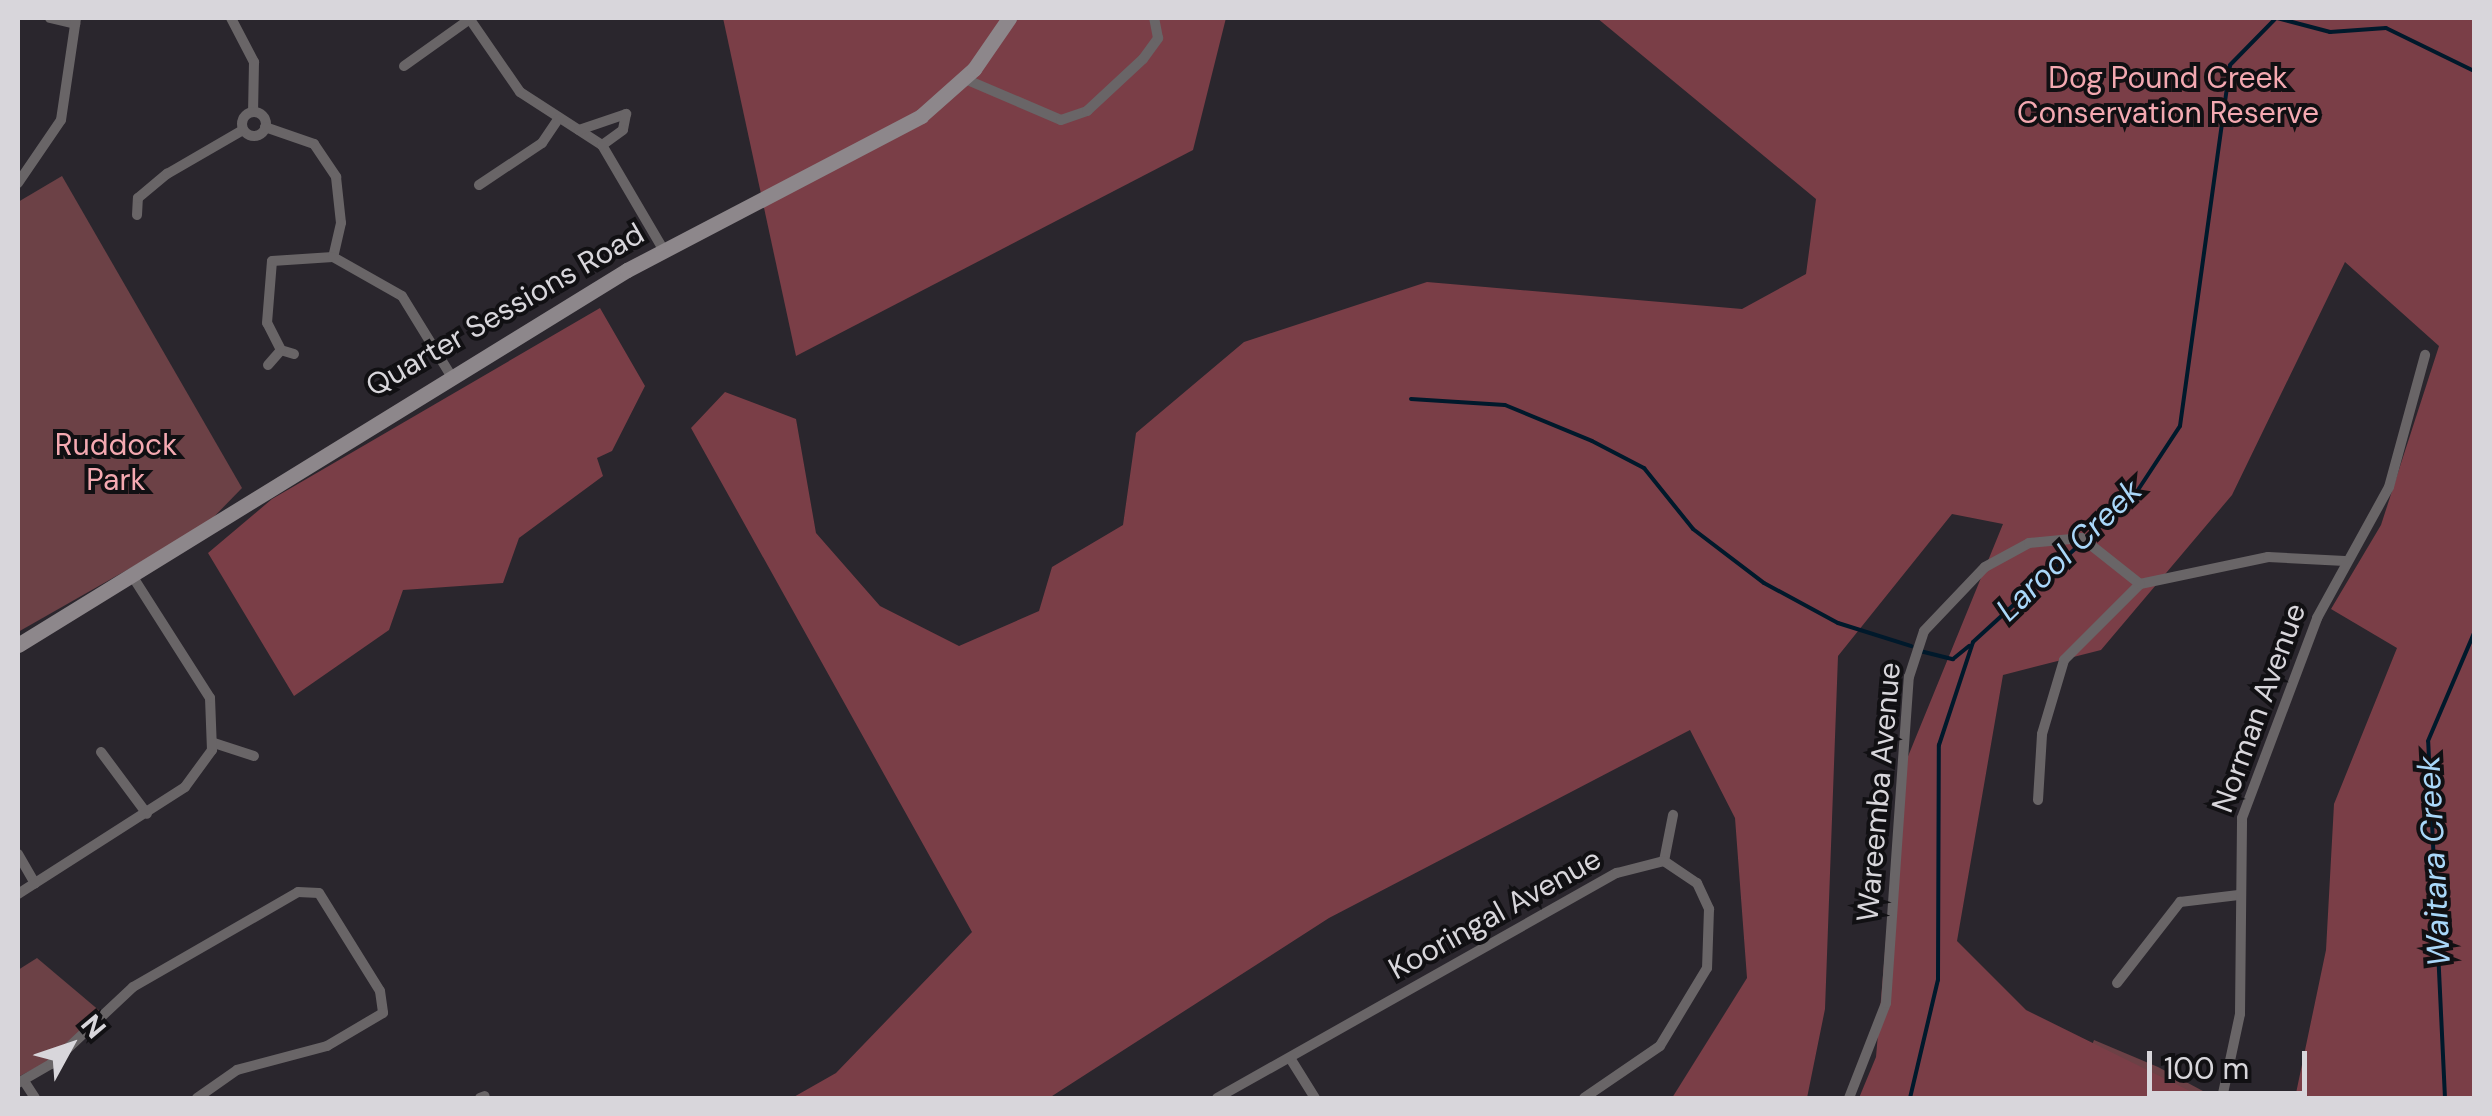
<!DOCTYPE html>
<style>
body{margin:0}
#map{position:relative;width:2492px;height:1116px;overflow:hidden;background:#2a262d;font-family:"DM Sans",sans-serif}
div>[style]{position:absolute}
.green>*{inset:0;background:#6c4146}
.forest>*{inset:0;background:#7a3e47}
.stream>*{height:4px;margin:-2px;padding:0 2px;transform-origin:2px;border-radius:2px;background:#00192b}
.street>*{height:10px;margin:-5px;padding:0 5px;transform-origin:5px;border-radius:5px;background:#696567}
.street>.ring{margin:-5px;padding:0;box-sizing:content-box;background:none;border:10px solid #696567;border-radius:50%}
.secondary>*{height:15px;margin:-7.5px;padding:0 7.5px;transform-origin:7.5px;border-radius:7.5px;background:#8d878b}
span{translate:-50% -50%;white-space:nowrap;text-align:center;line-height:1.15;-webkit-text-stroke:8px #111013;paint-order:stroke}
.park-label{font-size:30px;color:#f4a9b1}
.street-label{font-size:30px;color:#d8d6db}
.water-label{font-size:32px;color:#a9d7f9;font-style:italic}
.frame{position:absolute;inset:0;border:20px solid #d8d6db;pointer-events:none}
.north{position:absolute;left:20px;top:996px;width:100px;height:100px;-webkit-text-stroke:8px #111013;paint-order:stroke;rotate:50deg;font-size:28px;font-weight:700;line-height:40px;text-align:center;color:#d8d6db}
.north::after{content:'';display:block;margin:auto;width:35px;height:45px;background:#d8d6db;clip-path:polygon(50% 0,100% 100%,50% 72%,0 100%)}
.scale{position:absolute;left:2147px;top:1051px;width:160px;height:45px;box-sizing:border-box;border:5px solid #d8d6db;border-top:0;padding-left:12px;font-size:30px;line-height:35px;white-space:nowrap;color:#d8d6db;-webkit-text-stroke:8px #111013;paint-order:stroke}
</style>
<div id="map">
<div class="green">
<i style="clip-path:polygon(62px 176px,242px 488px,206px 525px,18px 632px,18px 202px)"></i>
<i style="clip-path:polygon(37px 958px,101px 1012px,51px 1060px,18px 1077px,18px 970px)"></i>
<i style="clip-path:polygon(2094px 1040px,2158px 1067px,2216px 1098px,2071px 1098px)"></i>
</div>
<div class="forest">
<i style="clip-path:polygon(723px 18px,1226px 18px,1193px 150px,796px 356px)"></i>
<i style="clip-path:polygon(1597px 18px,2474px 18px,2474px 1098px,2295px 1098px,2326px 950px,2334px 804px,2397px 648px,2331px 609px,2381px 525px,2439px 346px,2345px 262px,2232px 495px,2101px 650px,2003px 675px,1957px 941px,2026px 1010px,2204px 1098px,1859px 1098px,1876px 1057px,1900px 776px,2003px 524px,1952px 514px,1838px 656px,1825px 1009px,1807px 1098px,1672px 1098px,1747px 978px,1735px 818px,1690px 730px,1329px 918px,1049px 1098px,792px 1098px,836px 1073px,972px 932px,691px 428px,725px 392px,796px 419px,816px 533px,880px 606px,959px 646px,1039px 611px,1052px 567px,1123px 525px,1136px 433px,1244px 342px,1427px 282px,1742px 309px,1806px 274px,1816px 199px)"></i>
<i style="clip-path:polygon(600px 308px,645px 386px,612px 451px,597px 458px,603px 476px,519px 538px,503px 583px,403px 590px,389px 630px,294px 696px,208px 553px,272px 499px)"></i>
</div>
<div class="stream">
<i style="left:2277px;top:18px;width:55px;rotate:14.8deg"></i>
<i style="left:2330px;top:32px;width:56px;rotate:-4.1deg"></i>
<i style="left:2386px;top:28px;width:98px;rotate:26deg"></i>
<i style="left:1411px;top:399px;width:94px;rotate:3.7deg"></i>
<i style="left:1505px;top:405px;width:94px;rotate:22.5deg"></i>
<i style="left:1592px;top:441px;width:59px;rotate:27.4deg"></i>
<i style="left:1644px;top:468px;width:78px;rotate:51.2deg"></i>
<i style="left:1693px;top:529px;width:89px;rotate:37.3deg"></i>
<i style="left:1764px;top:583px;width:84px;rotate:28.4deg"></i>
<i style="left:1838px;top:623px;width:77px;rotate:17.5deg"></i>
<i style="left:1920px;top:651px;width:34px;rotate:14deg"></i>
<i style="left:1953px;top:659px;width:21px;rotate:-39deg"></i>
<i style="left:1910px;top:1098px;width:121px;rotate:-76.7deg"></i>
<i style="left:1938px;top:980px;width:235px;rotate:-89.8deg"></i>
<i style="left:1939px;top:745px;width:108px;rotate:-71.7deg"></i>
<i style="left:1973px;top:642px;width:221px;rotate:-42.4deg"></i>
<i style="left:2136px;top:493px;width:80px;rotate:-56.7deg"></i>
<i style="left:2180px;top:426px;width:364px;rotate:-82.1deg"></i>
<i style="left:2230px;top:65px;width:66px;rotate:-45.6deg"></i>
<i style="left:2445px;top:1098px;width:357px;rotate:-92.7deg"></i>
<i style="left:2428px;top:741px;width:117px;rotate:-66.9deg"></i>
</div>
<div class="street">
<i style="left:50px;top:18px;width:26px;rotate:13deg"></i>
<i style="left:231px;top:18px;width:50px;rotate:62.4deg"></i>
<i style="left:254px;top:62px;width:50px;rotate:91.1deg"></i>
<i style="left:469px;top:18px;width:90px;rotate:55.4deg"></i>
<i style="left:520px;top:92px;width:98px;rotate:32.9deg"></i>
<i style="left:602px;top:145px;width:121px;rotate:59.6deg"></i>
<i style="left:404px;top:66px;width:81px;rotate:-35.5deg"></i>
<i style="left:965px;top:79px;width:104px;rotate:23.1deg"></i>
<i style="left:1061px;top:120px;width:28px;rotate:-19deg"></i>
<i style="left:1087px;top:111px;width:76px;rotate:-42.9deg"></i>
<i style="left:1143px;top:59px;width:26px;rotate:-54deg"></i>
<i style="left:1158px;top:38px;width:20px;rotate:-101deg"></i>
<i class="ring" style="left:242px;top:112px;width:14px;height:14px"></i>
<i style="left:265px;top:127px;width:52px;rotate:19.1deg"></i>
<i style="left:314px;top:144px;width:40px;rotate:56deg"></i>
<i style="left:336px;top:177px;width:46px;rotate:83.8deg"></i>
<i style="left:341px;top:223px;width:35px;rotate:103deg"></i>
<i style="left:579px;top:130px;width:50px;rotate:-18.8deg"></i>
<i style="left:626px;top:114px;width:16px;rotate:101deg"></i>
<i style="left:623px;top:130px;width:26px;rotate:144deg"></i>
<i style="left:18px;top:183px;width:76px;rotate:-55.7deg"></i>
<i style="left:61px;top:120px;width:103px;rotate:-81.6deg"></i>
<i style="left:479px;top:185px;width:76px;rotate:-33.7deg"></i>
<i style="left:542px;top:143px;width:29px;rotate:-56deg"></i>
<i style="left:137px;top:215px;width:17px;rotate:-87deg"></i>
<i style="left:138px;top:198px;width:38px;rotate:-40deg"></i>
<i style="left:167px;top:174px;width:88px;rotate:-30.1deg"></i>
<i style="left:294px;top:354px;width:14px;rotate:-163deg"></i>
<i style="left:281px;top:350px;width:30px;rotate:-117deg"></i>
<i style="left:267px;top:323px;width:62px;rotate:-85.4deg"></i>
<i style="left:272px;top:261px;width:61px;rotate:-3.8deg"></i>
<i style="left:333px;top:257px;width:79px;rotate:29.5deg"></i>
<i style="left:402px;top:296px;width:92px;rotate:58.4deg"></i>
<i style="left:268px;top:365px;width:20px;rotate:-49deg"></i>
<i style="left:214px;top:743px;width:42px;rotate:18deg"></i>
<i style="left:101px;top:752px;width:77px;rotate:53.4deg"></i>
<i style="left:2038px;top:800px;width:66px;rotate:-86.5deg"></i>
<i style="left:2042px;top:734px;width:77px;rotate:-73.4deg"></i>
<i style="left:2064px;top:660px;width:107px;rotate:-45deg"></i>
<i style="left:2140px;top:584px;width:131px;rotate:-11.9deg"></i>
<i style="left:2268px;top:557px;width:77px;rotate:3deg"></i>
<i style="left:18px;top:854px;width:34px;rotate:60deg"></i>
<i style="left:1664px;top:861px;width:47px;rotate:-78.9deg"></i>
<i style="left:18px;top:894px;width:198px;rotate:-32.6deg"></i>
<i style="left:185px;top:787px;width:46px;rotate:-53.9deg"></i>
<i style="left:212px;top:750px;width:52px;rotate:-92.2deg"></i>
<i style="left:210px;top:698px;width:143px;rotate:-122.5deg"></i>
<i style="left:2117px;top:983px;width:103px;rotate:-52.1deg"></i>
<i style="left:2180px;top:902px;width:59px;rotate:-6.8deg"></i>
<i style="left:1290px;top:1058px;width:47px;rotate:58deg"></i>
<i style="left:24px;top:1081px;width:20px;rotate:57deg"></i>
<i style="left:18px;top:1083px;width:38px;rotate:-30deg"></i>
<i style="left:51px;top:1064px;width:112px;rotate:-43.2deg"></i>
<i style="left:133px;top:987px;width:190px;rotate:-29.9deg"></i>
<i style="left:298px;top:892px;width:21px;rotate:3deg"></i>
<i style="left:319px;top:893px;width:115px;rotate:58.1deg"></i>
<i style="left:380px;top:991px;width:22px;rotate:82deg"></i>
<i style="left:383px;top:1013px;width:65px;rotate:149.5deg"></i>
<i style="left:327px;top:1046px;width:93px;rotate:165.1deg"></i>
<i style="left:237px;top:1070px;width:49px;rotate:145deg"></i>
<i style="left:480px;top:1098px;width:5px;rotate:-22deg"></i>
<i style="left:1217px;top:1098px;width:459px;rotate:-29.4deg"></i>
<i style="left:1617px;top:873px;width:49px;rotate:-14.3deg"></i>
<i style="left:1664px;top:861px;width:40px;rotate:34deg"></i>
<i style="left:1697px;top:883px;width:29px;rotate:65deg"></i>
<i style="left:1709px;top:909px;width:59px;rotate:91.9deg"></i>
<i style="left:1707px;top:968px;width:91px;rotate:121.1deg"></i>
<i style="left:1660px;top:1046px;width:92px;rotate:145.6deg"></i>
<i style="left:1849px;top:1098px;width:102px;rotate:-68.7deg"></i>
<i style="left:1886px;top:1003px;width:327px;rotate:-86deg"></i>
<i style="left:1909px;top:677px;width:48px;rotate:-71.9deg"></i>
<i style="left:1924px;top:631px;width:88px;rotate:-46.4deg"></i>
<i style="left:1985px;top:567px;width:50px;rotate:-28.6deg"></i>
<i style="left:2029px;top:543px;width:53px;rotate:-5.4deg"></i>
<i style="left:2082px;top:538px;width:74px;rotate:38.4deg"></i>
<i style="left:2222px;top:1098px;width:86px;rotate:-77.9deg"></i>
<i style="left:2240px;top:1014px;width:196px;rotate:-89.4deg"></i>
<i style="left:2242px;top:818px;width:214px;rotate:-69.4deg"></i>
<i style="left:2317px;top:618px;width:149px;rotate:-61.2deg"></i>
<i style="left:2389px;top:487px;width:137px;rotate:-74.7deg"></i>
</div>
<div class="secondary">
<i style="left:18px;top:645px;width:715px;rotate:-31.62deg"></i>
<i style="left:627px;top:270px;width:332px;rotate:-27.6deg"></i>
<i style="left:921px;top:116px;width:71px;rotate:-41.6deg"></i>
<i style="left:974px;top:69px;width:62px;rotate:-55.5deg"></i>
</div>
<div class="park-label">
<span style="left:2168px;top:95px">Dog Pound Creek<br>Conservation Reserve</span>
<span style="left:116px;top:462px">Ruddock<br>Park</span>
</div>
<div class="street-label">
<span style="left:505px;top:310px;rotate:-30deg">Quarter Sessions Road</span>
<span style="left:2259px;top:708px;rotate:-70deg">Norman Avenue</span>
<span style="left:1879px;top:792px;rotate:-85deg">Wareemba Avenue</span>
<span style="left:1495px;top:914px;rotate:-29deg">Kooringal Avenue</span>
</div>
<div class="water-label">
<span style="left:2069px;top:550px;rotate:-44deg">Larool Creek</span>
<span style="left:2434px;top:861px;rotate:-93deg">Waitara Creek</span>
</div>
<div class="frame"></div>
<div class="north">N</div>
<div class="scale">100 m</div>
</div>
